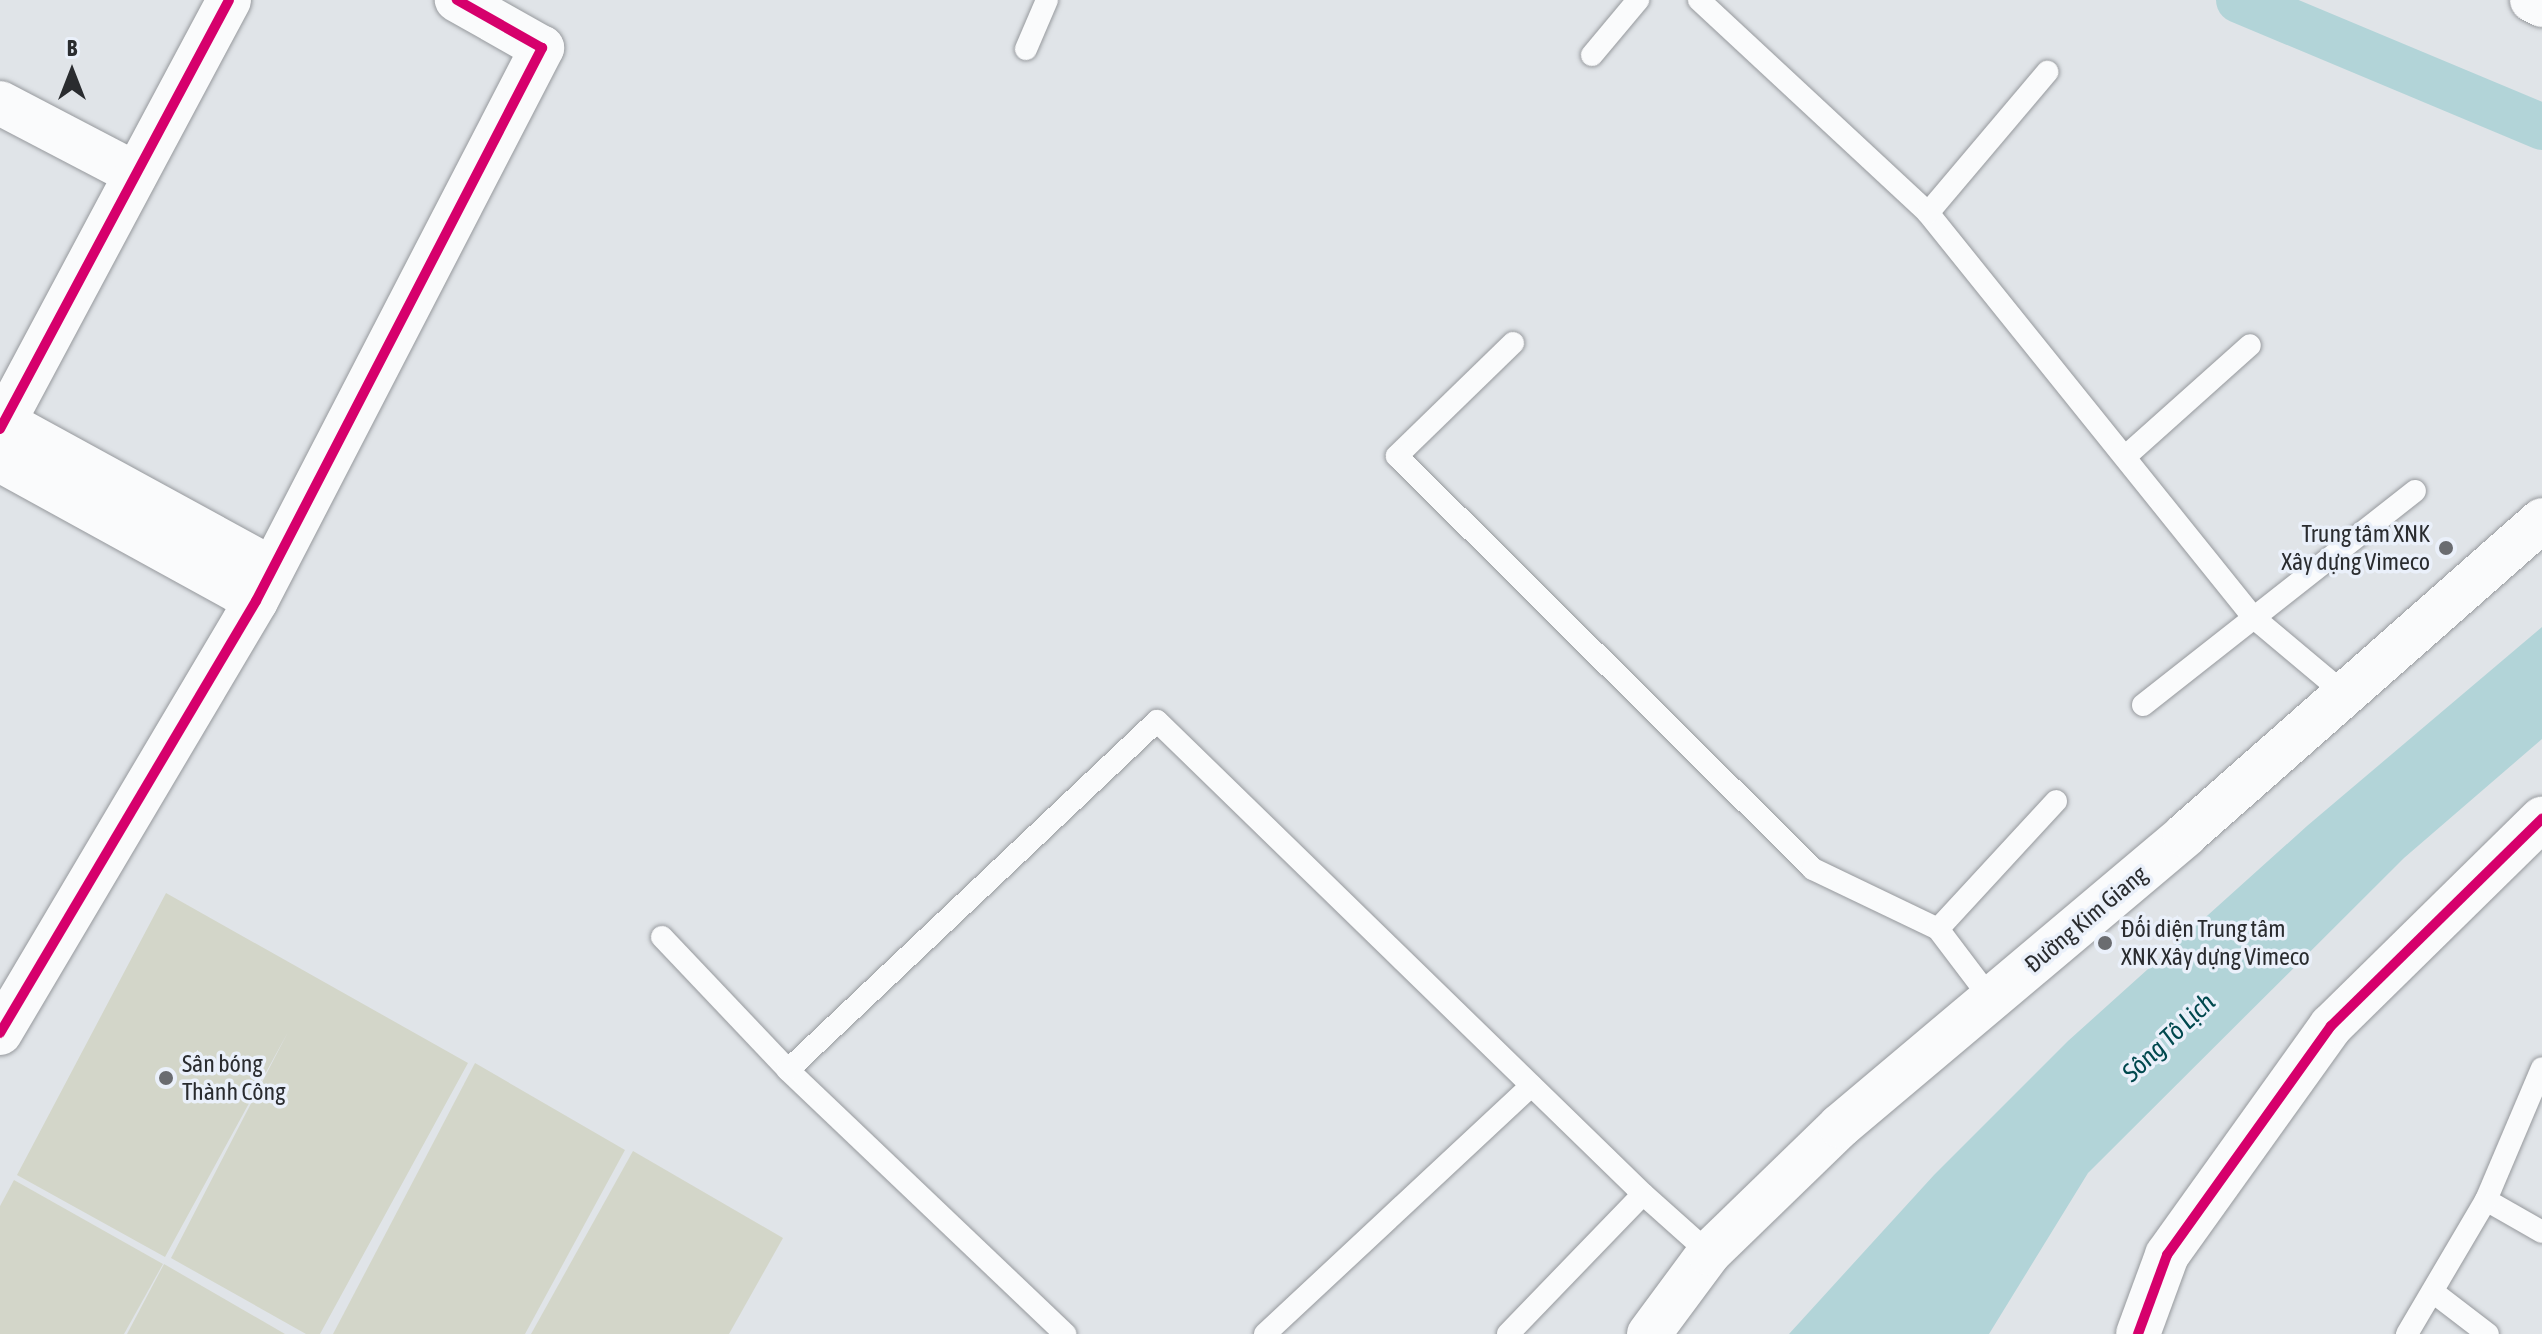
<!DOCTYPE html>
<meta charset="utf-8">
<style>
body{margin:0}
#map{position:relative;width:2542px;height:1334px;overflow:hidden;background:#e0e4e8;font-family:"Asap Condensed",sans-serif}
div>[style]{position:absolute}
.green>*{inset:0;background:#d3d6c9}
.water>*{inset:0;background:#b2d4d8}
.canal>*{height:46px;margin:-23px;padding:0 23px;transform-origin:23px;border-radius:23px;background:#b2d4d8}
.roads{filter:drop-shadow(0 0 2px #96999d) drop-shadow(0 0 2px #96999d)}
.lane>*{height:22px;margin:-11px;padding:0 11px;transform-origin:11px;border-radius:11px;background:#fafbfc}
.street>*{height:44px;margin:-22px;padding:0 22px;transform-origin:22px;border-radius:22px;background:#fafbfc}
.secondary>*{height:44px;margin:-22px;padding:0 22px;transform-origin:22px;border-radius:22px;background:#fafbfc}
.cycleway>*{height:10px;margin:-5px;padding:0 5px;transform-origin:5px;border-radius:5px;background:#d6006c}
.dots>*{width:22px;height:22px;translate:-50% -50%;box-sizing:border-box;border:4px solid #eaf0fa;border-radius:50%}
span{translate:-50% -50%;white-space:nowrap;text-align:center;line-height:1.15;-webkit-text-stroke:7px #eaf0fa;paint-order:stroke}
.poi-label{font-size:24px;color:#2a2c2f}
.right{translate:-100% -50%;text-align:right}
.left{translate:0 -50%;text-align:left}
.street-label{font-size:24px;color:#2a2c2f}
.water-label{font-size:26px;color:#00484e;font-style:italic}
.north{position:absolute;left:32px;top:32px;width:80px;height:80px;-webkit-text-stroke:6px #eaf0fa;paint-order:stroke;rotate:0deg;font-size:22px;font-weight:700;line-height:32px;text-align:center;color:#2a2c2f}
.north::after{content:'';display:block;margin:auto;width:28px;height:36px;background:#2a2c2f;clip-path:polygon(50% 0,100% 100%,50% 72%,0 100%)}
</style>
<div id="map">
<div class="green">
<i style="clip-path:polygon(166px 893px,468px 1063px,320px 1334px,306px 1334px,171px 1258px,288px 1032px,165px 1257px,17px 1175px)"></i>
<i style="clip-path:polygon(475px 1063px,625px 1150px,525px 1334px,333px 1334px)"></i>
<i style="clip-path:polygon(633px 1151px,783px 1238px,729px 1334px,531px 1334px)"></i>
<i style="clip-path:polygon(14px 1180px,163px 1264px,124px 1334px,0 1334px,0 1206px)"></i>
<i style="clip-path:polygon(164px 1264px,285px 1334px,127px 1334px)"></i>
</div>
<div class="water">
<i style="clip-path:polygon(2542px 627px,2542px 739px,2404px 858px,2088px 1173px,1989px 1334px,1789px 1334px,1934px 1175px,2068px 1041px,2307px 826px)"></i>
</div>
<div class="canal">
<i style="left:2239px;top:0;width:329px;rotate:22.7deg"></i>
</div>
<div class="roads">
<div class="lane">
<i style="left:1699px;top:0;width:313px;rotate:42.9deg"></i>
<i style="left:1928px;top:213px;width:518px;rotate:51.18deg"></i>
<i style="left:2253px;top:617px;width:121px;rotate:40deg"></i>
<i style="left:1026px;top:49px;width:53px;rotate:-66.8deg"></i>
<i style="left:1592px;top:55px;width:72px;rotate:-50.1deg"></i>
<i style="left:1928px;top:213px;width:185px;rotate:-49.8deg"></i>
<i style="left:1513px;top:343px;width:162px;rotate:135.8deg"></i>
<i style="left:1397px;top:456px;width:586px;rotate:44.79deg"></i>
<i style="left:1813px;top:869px;width:139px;rotate:25.6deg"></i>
<i style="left:1938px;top:929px;width:88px;rotate:52.9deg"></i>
<i style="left:2126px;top:456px;width:166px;rotate:-41.8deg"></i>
<i style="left:2143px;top:705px;width:346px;rotate:-38.2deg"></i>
<i style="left:1938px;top:929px;width:174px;rotate:-47.3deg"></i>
<i style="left:662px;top:937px;width:183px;rotate:46.5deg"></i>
<i style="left:788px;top:1070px;width:383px;rotate:43.6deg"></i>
<i style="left:788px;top:1070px;width:508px;rotate:-43.4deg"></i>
<i style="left:1157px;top:721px;width:678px;rotate:44.22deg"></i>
<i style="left:1643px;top:1194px;width:89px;rotate:41.8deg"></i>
<i style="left:2486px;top:1200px;width:64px;rotate:29.7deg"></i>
<i style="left:2433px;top:1292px;width:69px;rotate:37.4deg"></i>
<i style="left:1265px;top:1334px;width:364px;rotate:-43deg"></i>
<i style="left:1508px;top:1334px;width:194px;rotate:-46deg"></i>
<i style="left:2407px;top:1334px;width:156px;rotate:-59.5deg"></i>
<i style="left:2486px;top:1200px;width:143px;rotate:-67deg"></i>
</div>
<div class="street">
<i style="left:0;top:103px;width:153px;rotate:27.6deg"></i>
<i style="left:0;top:420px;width:310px;rotate:28.7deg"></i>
<i style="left:0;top:429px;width:486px;rotate:-61.9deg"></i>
<i style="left:0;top:460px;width:292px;rotate:28.8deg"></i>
<i style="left:0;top:1033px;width:502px;rotate:-59.35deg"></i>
<i style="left:256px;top:601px;width:623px;rotate:-62.65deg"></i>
<i style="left:542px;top:48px;width:98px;rotate:-150.5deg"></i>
</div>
<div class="secondary">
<i style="left:2532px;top:0;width:11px;rotate:27deg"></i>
<i style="left:1649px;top:1334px;width:101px;rotate:-53.5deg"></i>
<i style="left:1709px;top:1253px;width:182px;rotate:-44.1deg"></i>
<i style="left:1840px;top:1126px;width:451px;rotate:-40.1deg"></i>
<i style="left:2185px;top:835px;width:476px;rotate:-41.4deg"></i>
<i style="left:2138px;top:1334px;width:84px;rotate:-69.8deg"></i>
<i style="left:2167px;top:1255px;width:282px;rotate:-54.4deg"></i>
<i style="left:2331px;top:1026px;width:296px;rotate:-44.5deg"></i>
</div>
</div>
<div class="cycleway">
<i style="left:0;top:429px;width:486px;rotate:-61.9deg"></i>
<i style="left:0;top:1033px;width:502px;rotate:-59.35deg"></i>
<i style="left:256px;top:601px;width:623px;rotate:-62.65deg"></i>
<i style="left:542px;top:48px;width:98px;rotate:-150.5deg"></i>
<i style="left:2138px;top:1334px;width:84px;rotate:-69.8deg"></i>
<i style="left:2167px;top:1255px;width:282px;rotate:-54.4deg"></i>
<i style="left:2331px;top:1026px;width:296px;rotate:-44.5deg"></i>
</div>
<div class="dots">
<i style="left:2446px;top:548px;background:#6a6c70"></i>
<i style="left:2105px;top:943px;background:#6a6c70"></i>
<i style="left:166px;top:1078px;background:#6a6c70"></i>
</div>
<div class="poi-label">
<span class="right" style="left:2430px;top:548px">Trung tâm XNK<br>Xây dựng Vimeco</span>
<span class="left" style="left:2121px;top:943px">Đối diện Trung tâm<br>XNK Xây dựng Vimeco</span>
<span class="left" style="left:182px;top:1078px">Sân bóng<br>Thành Công</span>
</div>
<div class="street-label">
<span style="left:2086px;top:919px;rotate:-40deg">Đường Kim Giang</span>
</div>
<div class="water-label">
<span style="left:2169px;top:1038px;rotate:-43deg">Sông Tô Lịch</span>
</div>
<div class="north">B</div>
</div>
